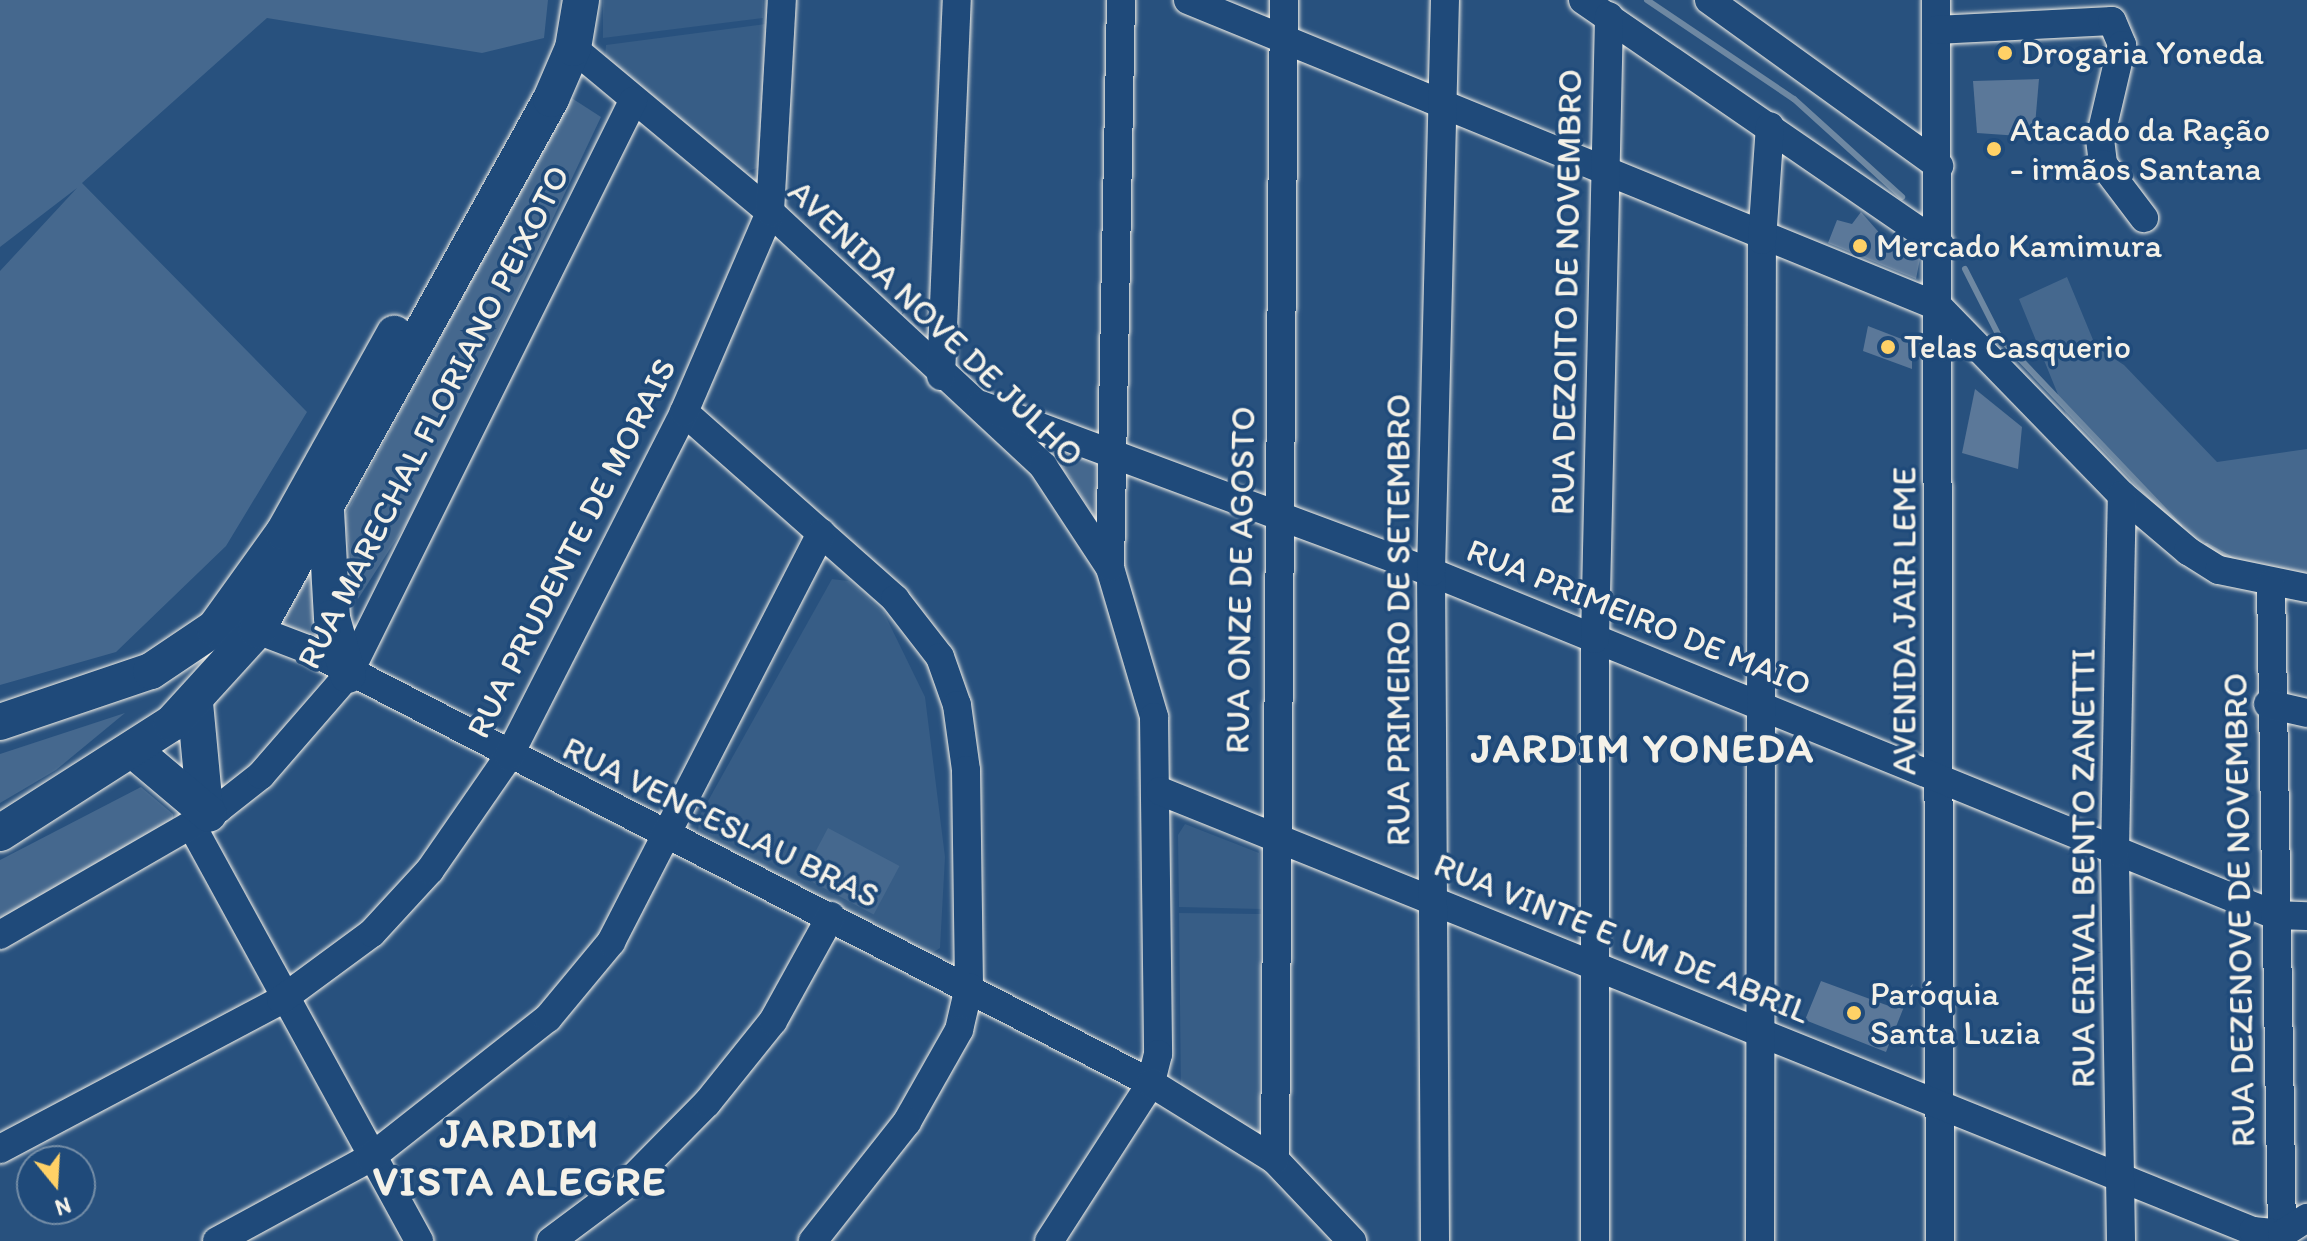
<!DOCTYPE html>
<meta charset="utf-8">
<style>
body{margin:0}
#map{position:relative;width:2307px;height:1241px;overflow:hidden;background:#28517e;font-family:Itim,sans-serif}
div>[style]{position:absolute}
.built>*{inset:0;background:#375d86}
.green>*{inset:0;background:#45688e;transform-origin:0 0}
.stream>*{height:6px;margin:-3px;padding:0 3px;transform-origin:3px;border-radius:3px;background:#6e88a2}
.building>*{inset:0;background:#5b7899}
.roads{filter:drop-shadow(0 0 2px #f4f1e8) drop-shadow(0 0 2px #f4f1e8)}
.minor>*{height:28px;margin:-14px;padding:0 14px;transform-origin:14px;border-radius:14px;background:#1f4a7a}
.major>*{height:36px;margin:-18px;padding:0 18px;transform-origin:18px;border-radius:18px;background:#1f4a7a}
.dots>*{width:22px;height:22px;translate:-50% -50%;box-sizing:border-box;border:4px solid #1f4a7a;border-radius:50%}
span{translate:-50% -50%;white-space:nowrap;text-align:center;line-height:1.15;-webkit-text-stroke:7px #1f4a7a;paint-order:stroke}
.poi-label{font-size:34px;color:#f4f1e8}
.left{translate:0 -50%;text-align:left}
.street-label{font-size:34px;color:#f4f1e8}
.district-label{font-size:42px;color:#f4f1e8;font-weight:700;letter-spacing:2px}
.north{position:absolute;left:16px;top:1145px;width:80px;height:80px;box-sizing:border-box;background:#1f4a7a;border:2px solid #748da6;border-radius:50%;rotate:162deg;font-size:22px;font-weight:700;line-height:32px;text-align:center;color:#f4f1e8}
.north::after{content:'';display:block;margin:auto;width:28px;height:36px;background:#ffd166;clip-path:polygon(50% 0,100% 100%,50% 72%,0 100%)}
</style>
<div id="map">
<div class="built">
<i style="clip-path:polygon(603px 0,763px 0,763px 18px,603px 38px)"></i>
<i style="clip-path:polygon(765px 24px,760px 167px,742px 173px,605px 58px,606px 45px)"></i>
<i style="clip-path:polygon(832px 579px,848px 581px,884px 613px,925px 697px,945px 857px,940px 948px,932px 953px,920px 955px,705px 845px,698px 833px,699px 817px)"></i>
<i style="clip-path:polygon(1185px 824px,1259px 853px,1261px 909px,1179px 907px,1178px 835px)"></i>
<i style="clip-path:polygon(1179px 913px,1261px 914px,1258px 1139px,1181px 1090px)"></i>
</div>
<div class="green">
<i style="clip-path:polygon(0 0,548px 0,544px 38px,482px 53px,267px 18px,82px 183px,307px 412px,226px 546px,116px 652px,0 685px,0 271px,77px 188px,0 247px)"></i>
<i style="clip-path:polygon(570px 97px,601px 117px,413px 513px,358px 599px,344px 517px)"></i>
<i style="clip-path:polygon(2067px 277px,2096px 347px,2124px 365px,2217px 462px,2307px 449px,2307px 586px,2252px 580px,2190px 538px,2070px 424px,2019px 299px)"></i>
<i style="clip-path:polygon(1008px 423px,1097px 457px,1099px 525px,1070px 477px)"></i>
<i style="clip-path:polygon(309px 573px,334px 648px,281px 623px)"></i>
<i style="clip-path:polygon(125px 713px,56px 770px,0 803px,0 754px)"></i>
<i style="clip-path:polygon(141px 787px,173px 814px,173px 834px,0 933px,0 860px)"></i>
<i style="left:828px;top:828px;width:81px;height:55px;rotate:28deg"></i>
</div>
<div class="stream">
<i style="left:1647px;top:0;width:177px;rotate:34deg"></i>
<i style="left:1794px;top:99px;width:146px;rotate:42.2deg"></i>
<i style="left:1965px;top:269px;width:77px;rotate:63.1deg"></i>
<i style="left:2000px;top:338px;width:260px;rotate:46.4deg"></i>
<i style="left:2207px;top:546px;width:29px;rotate:29deg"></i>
</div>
<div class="building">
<i style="clip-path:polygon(2039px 79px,2034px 137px,1977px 133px,1973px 81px)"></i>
<i style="clip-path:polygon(1861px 212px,1890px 245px,1920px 259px,1916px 279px,1828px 243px,1837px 220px,1852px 224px)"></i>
<i style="clip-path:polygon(1868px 326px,1912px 343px,1912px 369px,1863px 351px)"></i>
<i style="clip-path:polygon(1975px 389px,2022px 427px,2018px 469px,1962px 453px)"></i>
<i style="clip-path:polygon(1821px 981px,1889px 1006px,1913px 984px,1886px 1052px,1805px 1020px)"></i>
</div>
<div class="roads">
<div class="minor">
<i style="left:1188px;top:0;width:811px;rotate:22.23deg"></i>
<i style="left:1939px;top:307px;width:262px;rotate:45.8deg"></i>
<i style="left:2122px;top:495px;width:87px;rotate:40.3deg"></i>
<i style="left:2188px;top:551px;width:36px;rotate:32deg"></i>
<i style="left:2219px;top:570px;width:90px;rotate:11.6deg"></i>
<i style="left:1583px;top:0;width:434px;rotate:34.5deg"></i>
<i style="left:1709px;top:0;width:284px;rotate:35.8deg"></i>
<i style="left:1936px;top:0;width:1241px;rotate:89.82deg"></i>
<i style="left:1936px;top:30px;width:176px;rotate:-2.9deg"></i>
<i style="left:2112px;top:21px;width:26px;rotate:67deg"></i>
<i style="left:2122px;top:45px;width:97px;rotate:103.2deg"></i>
<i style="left:2100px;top:139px;width:25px;rotate:83deg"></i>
<i style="left:2103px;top:164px;width:68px;rotate:52.8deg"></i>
<i style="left:573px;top:48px;width:256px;rotate:39.8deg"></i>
<i style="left:770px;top:212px;width:373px;rotate:42.9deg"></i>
<i style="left:1043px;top:466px;width:122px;rotate:56.7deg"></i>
<i style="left:1110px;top:568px;width:155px;rotate:73.5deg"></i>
<i style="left:1154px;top:717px;width:337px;rotate:89.3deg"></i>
<i style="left:1158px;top:1054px;width:30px;rotate:104deg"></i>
<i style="left:1151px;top:1083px;width:188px;rotate:122.8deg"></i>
<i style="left:941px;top:376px;width:376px;rotate:-87.6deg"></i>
<i style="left:981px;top:405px;width:480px;rotate:20.4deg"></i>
<i style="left:1431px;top:572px;width:911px;rotate:22.12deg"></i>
<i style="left:2275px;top:915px;width:32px;rotate:2deg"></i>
<i style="left:684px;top:412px;width:282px;rotate:41.5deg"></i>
<i style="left:895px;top:599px;width:73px;rotate:52.2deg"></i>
<i style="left:940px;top:657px;width:51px;rotate:70.5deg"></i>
<i style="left:957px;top:705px;width:66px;rotate:82.1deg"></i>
<i style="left:966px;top:770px;width:217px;rotate:89.2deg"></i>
<i style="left:969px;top:987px;width:44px;rotate:103.1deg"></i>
<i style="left:959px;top:1030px;width:106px;rotate:119.5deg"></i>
<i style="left:907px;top:1122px;width:152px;rotate:128.3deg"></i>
<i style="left:1110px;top:567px;width:567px;rotate:-88.89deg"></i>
<i style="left:2271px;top:583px;width:651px;rotate:89.03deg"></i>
<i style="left:257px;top:630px;width:53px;rotate:20.8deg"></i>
<i style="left:307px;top:649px;width:949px;rotate:27.21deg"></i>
<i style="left:1151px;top:1083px;width:146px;rotate:31.8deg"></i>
<i style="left:1275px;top:1160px;width:112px;rotate:46.5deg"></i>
<i style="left:2268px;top:704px;width:40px;rotate:13deg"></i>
<i style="left:1160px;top:791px;width:1178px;rotate:21.93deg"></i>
<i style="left:2253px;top:1231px;width:29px;rotate:6deg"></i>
<i style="left:192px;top:826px;width:473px;rotate:61.3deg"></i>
<i style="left:0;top:935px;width:252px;rotate:-30deg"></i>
<i style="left:218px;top:809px;width:55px;rotate:-38.3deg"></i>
<i style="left:261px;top:775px;width:133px;rotate:-49deg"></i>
<i style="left:348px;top:675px;width:641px;rotate:-63.59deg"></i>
<i style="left:0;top:1149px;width:318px;rotate:-27.9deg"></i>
<i style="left:281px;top:1000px;width:113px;rotate:-36.4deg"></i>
<i style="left:372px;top:933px;width:86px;rotate:-47.4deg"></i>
<i style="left:430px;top:870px;width:139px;rotate:-55.3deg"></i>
<i style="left:509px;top:756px;width:386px;rotate:-63deg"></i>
<i style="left:684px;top:412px;width:218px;rotate:-66.7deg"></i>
<i style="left:770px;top:212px;width:212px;rotate:-86.8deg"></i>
<i style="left:1275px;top:1160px;width:1160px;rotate:-89.56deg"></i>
<i style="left:2282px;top:1234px;width:30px;rotate:-33deg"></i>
<i style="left:217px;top:1241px;width:174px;rotate:-28.5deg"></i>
<i style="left:370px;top:1158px;width:226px;rotate:-38.2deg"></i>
<i style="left:548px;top:1018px;width:99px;rotate:-50.3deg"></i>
<i style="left:611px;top:942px;width:460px;rotate:-62.8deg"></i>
<i style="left:551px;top:1241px;width:94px;rotate:-36.7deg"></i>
<i style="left:626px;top:1185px;width:115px;rotate:-45.4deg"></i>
<i style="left:707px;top:1103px;width:105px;rotate:-51.2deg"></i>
<i style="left:773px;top:1021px;width:120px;rotate:-61.1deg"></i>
<i style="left:1435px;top:1241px;width:669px;rotate:-90.34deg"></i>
<i style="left:1431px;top:572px;width:572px;rotate:-88.6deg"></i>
<i style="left:1595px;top:1241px;width:602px;rotate:-90deg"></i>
<i style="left:1595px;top:639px;width:623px;rotate:-88.71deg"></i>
<i style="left:1760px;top:1241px;width:1001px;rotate:-89.89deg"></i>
<i style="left:1762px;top:240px;width:114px;rotate:-86deg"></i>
<i style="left:2121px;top:1241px;width:389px;rotate:-90.9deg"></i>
<i style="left:2115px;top:852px;width:357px;rotate:-88.9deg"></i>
</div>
<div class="major">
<i style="left:326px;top:511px;width:107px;rotate:86.8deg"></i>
<i style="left:332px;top:618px;width:59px;rotate:74.3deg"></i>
<i style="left:195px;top:703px;width:105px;rotate:84.6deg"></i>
<i style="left:0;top:722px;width:159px;rotate:-18.7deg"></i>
<i style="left:151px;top:671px;width:77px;rotate:-33.9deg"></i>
<i style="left:215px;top:628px;width:118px;rotate:-54.3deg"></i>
<i style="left:284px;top:532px;width:227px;rotate:-60.9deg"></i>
<i style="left:133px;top:750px;width:99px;rotate:40.1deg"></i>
<i style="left:0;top:833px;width:204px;rotate:-32.6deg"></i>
<i style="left:172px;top:723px;width:126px;rotate:-47.6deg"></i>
<i style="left:257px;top:630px;width:607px;rotate:-61.03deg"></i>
<i style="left:551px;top:99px;width:56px;rotate:-66.7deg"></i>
<i style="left:573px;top:48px;width:49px;rotate:-80.5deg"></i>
</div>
</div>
<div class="dots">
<i style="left:2005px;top:53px;background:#ffd166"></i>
<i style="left:1994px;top:149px;background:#ffd166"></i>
<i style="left:1860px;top:246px;background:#ffd166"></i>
<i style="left:1888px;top:347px;background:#ffd166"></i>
<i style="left:1854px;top:1013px;background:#ffd166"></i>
</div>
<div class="poi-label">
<span class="left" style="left:2021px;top:53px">Drogaria Yoneda</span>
<span class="left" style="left:2010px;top:149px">Atacado da Ração<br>- irmãos Santana</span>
<span class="left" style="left:1876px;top:246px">Mercado Kamimura</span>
<span class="left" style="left:1904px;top:347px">Telas Casquerio</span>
<span class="left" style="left:1870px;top:1013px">Paróquia<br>Santa Luzia</span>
</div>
<div class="street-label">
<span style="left:1566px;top:292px;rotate:-89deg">RUA DEZOITO DE NOVEMBRO</span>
<span style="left:936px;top:323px;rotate:44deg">AVENIDA NOVE DE JULHO</span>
<span style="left:433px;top:417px;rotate:-63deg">RUA MARECHAL FLORIANO PEIXOTO</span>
<span style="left:571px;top:548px;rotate:-63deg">RUA PRUDENTE DE MORAIS</span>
<span style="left:1240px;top:580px;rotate:-89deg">RUA ONZE DE AGOSTO</span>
<span style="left:1639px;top:617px;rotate:22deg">RUA PRIMEIRO DE MAIO</span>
<span style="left:1398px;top:620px;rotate:-90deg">RUA PRIMEIRO DE SETEMBRO</span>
<span style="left:1904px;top:621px;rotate:-90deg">AVENIDA JAIR LEME</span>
<span style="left:721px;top:822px;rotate:26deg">RUA VENCESLAU BRAS</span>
<span style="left:2083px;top:868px;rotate:-90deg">RUA ERIVAL BENTO ZANETTI</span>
<span style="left:2239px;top:910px;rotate:-91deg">RUA DEZENOVE DE NOVEMBRO</span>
<span style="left:1622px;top:938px;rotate:22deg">RUA VINTE E UM DE ABRIL</span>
</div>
<div class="district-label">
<span style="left:1643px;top:748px">JARDIM YONEDA</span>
<span style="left:520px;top:1157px">JARDIM<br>VISTA ALEGRE</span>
</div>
<div class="north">N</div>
</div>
